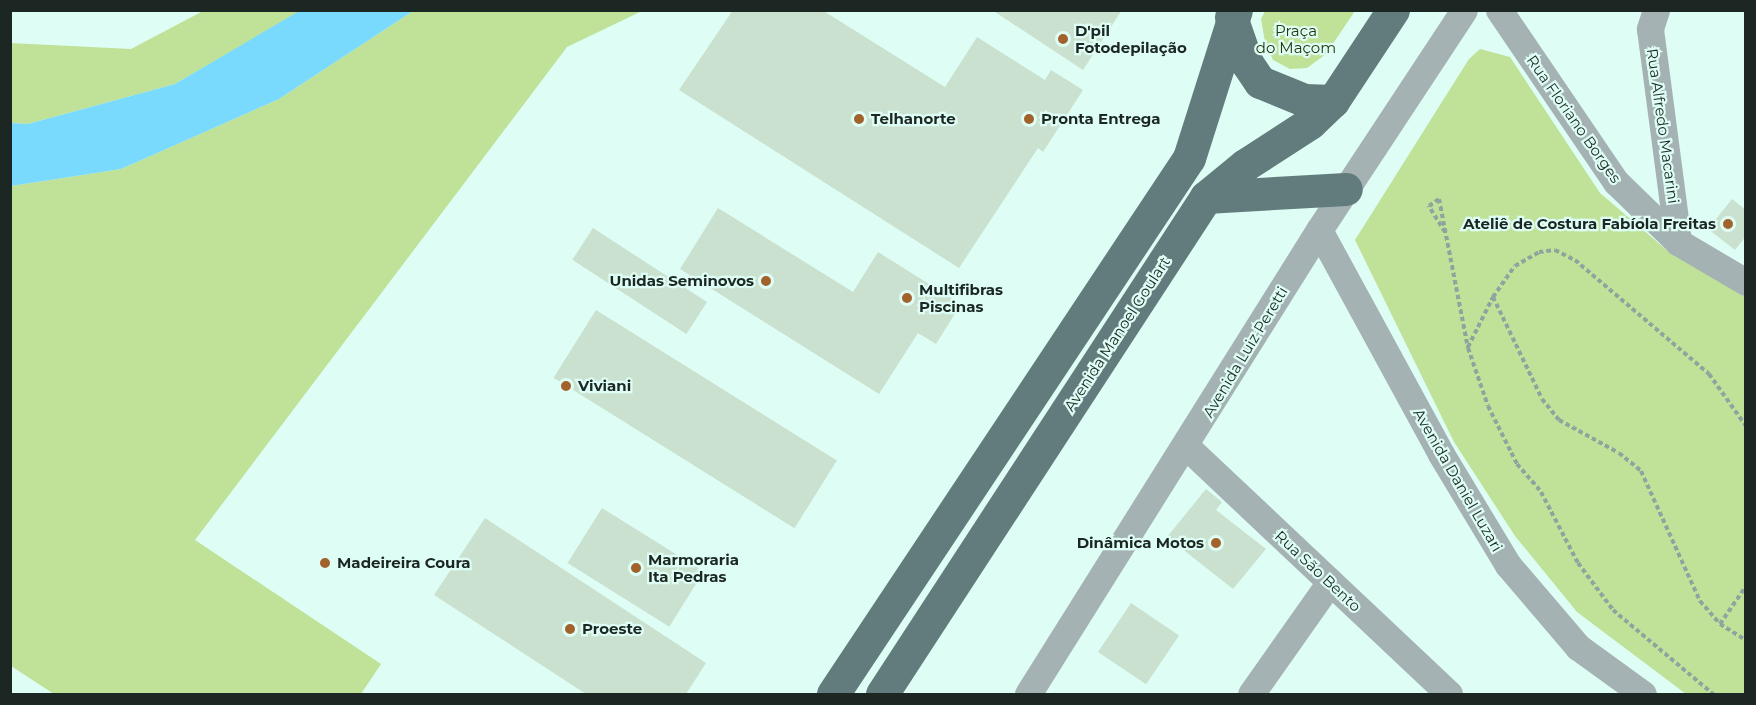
<!DOCTYPE html>
<meta charset="utf-8">
<style>
body{margin:0}
#map{position:relative;width:1756px;height:705px;overflow:hidden;background:#defdf4;font-family:Montserrat,sans-serif}
div>[style]{position:absolute}
.green>*{inset:0;background:#bfe298}
.water>*{inset:0;background:#79dafd}
.building>*{inset:0;background:#cae1d0;transform-origin:0 0}
.path>*{height:4px;margin-top:-2px;transform-origin:0;background:repeating-linear-gradient(90deg,#8ea49e 0 4.5px,transparent 0 7.5px)}
.minor>*{height:27px;margin:-13.5px;padding:0 13.5px;transform-origin:13.5px;border-radius:13.5px;background:#a5b2b3}
.major>*{height:33px;margin:-16.5px;padding:0 16.5px;transform-origin:16.5px;border-radius:16.5px;background:#627b7c}
.dots>*{width:16px;height:16px;translate:-50% -50%;box-sizing:border-box;border:3px solid #defdf4;border-radius:50%}
span{translate:-50% -50%;white-space:nowrap;text-align:center;line-height:1.15;-webkit-text-stroke:4.5px #defdf4;paint-order:stroke}
.poi-label{font-size:15px;color:#1c2724;font-weight:700}
.left{translate:0 -50%;text-align:left}
.right{translate:-100% -50%;text-align:right}
.park-label{font-size:15px;color:#263610}
.street-label{font-size:15px;color:#1c2724}
.frame{position:absolute;inset:0;border:12px solid #1c2724;pointer-events:none}
</style>
<div id="map">
<div class="green">
<i style="clip-path:polygon(203px 11px,301px 11px,175px 84px,28px 124px,11px 123px,10px 43px,131px 49px)"></i>
<i style="clip-path:polygon(413px 11px,642px 11px,567px 47px,195px 540px,381px 664px,361px 694px,54px 694px,11px 666px,11px 186px,121px 169px,279px 99px)"></i>
<i style="clip-path:polygon(1265px 11px,1265px 10px,1355px 11px,1326px 54px,1307px 68px,1290px 69px,1273px 60px,1265px 42px,1261px 19px)"></i>
<i style="clip-path:polygon(1480px 49px,1510px 57px,1600px 193px,1669px 252px,1745px 297px,1745px 694px,1686px 694px,1577px 612px,1515px 536px,1454px 442px,1355px 240px,1469px 59px)"></i>
</div>
<div class="water">
<i style="clip-path:polygon(301px 10px,413px 11px,279px 99px,121px 169px,11px 186px,11px 123px,28px 124px,175px 84px)"></i>
</div>
<div class="building">
<i style="clip-path:polygon(733px 10px,822px 10px,945px 87px,977px 37px,1045px 80px,1051px 70px,1083px 90px,1043px 152px,1038px 148px,959px 268px,679px 90px)"></i>
<i style="clip-path:polygon(992px 10px,1122px 10px,1083px 70px)"></i>
<i style="clip-path:polygon(1732px 199px,1746px 210px,1746px 236px,1735px 250px,1708px 229px)"></i>
<i style="clip-path:polygon(718px 208px,853px 292px,878px 252px,961px 304px,936px 344px,918px 333px,879px 394px,680px 269px)"></i>
<i style="left:593px;top:228px;width:136px;height:38px;rotate:33deg"></i>
<i style="left:596px;top:310px;width:284px;height:80px;rotate:32deg"></i>
<i style="clip-path:polygon(1206px 489px,1222px 502px,1216px 510px,1266px 549px,1233px 589px,1167px 537px)"></i>
<i style="left:602px;top:508px;width:120px;height:65px;rotate:32deg"></i>
<i style="clip-path:polygon(485px 518px,706px 663px,686px 694px,586px 694px,434px 595px)"></i>
<i style="left:1131px;top:603px;width:58px;height:59px;rotate:34deg"></i>
</div>
<div class="path">
<i style="left:1445px;top:232px;width:31px;rotate:-122deg"></i>
<i style="left:1429px;top:206px;width:12px;rotate:-35deg"></i>
<i style="left:1439px;top:199px;width:152px;rotate:79deg"></i>
<i style="left:1468px;top:348px;width:61px;rotate:71deg"></i>
<i style="left:1488px;top:406px;width:65px;rotate:63.4deg"></i>
<i style="left:1517px;top:464px;width:37px;rotate:49deg"></i>
<i style="left:1541px;top:492px;width:80px;rotate:62.5deg"></i>
<i style="left:1578px;top:563px;width:59px;rotate:53.3deg"></i>
<i style="left:1613px;top:610px;width:131px;rotate:40deg"></i>
<i style="left:1493px;top:297px;width:113px;rotate:64.3deg"></i>
<i style="left:1542px;top:399px;width:27px;rotate:51deg"></i>
<i style="left:1559px;top:420px;width:68px;rotate:28.8deg"></i>
<i style="left:1619px;top:453px;width:28px;rotate:39deg"></i>
<i style="left:1641px;top:471px;width:143px;rotate:65.6deg"></i>
<i style="left:1700px;top:601px;width:30px;rotate:49deg"></i>
<i style="left:1720px;top:624px;width:31px;rotate:32deg"></i>
<i style="left:1468px;top:347px;width:56px;rotate:-63.4deg"></i>
<i style="left:1493px;top:297px;width:38px;rotate:-55deg"></i>
<i style="left:1515px;top:266px;width:28px;rotate:-30deg"></i>
<i style="left:1539px;top:252px;width:16px;rotate:-7deg"></i>
<i style="left:1555px;top:250px;width:22px;rotate:27deg"></i>
<i style="left:1575px;top:260px;width:176px;rotate:40.4deg"></i>
<i style="left:1709px;top:374px;width:64px;rotate:54.6deg"></i>
<i style="left:1720px;top:624px;width:46px;rotate:-55.6deg"></i>
</div>
<div class="minor">
<i style="left:1499px;top:10px;width:208px;rotate:55.8deg"></i>
<i style="left:1616px;top:182px;width:86px;rotate:44.1deg"></i>
<i style="left:1678px;top:242px;width:79px;rotate:30.5deg"></i>
<i style="left:1656px;top:10px;width:20px;rotate:108deg"></i>
<i style="left:1650px;top:29px;width:215px;rotate:82.5deg"></i>
<i style="left:1319px;top:230px;width:255px;rotate:61.4deg"></i>
<i style="left:1441px;top:454px;width:130px;rotate:58.9deg"></i>
<i style="left:1508px;top:565px;width:108px;rotate:49.5deg"></i>
<i style="left:1578px;top:647px;width:80px;rotate:35.9deg"></i>
<i style="left:1187px;top:447px;width:360px;rotate:43.3deg"></i>
<i style="left:1028px;top:694px;width:548px;rotate:-57.91deg"></i>
<i style="left:1319px;top:230px;width:263px;rotate:-56.6deg"></i>
<i style="left:1251px;top:694px;width:137px;rotate:-54.8deg"></i>
</div>
<div class="major">
<i style="left:1231px;top:17px;width:49px;rotate:70.8deg"></i>
<i style="left:1247px;top:63px;width:23px;rotate:56deg"></i>
<i style="left:1260px;top:82px;width:48px;rotate:22.2deg"></i>
<i style="left:1304px;top:100px;width:29px;rotate:2deg"></i>
<i style="left:1206px;top:197px;width:140px;rotate:-3.3deg"></i>
<i style="left:833px;top:694px;width:643px;rotate:-56.41deg"></i>
<i style="left:1189px;top:158px;width:155px;rotate:-72.4deg"></i>
<i style="left:882px;top:694px;width:593px;rotate:-56.9deg"></i>
<i style="left:1206px;top:197px;width:50px;rotate:-39.4deg"></i>
<i style="left:1245px;top:165px;width:77px;rotate:-32.9deg"></i>
<i style="left:1310px;top:123px;width:32px;rotate:-44deg"></i>
<i style="left:1333px;top:101px;width:109px;rotate:-56.6deg"></i>
</div>
<div class="dots">
<i style="left:1063px;top:39px;background:#a2622b"></i>
<i style="left:859px;top:119px;background:#a2622b"></i>
<i style="left:1029px;top:119px;background:#a2622b"></i>
<i style="left:1728px;top:224px;background:#a2622b"></i>
<i style="left:766px;top:281px;background:#a2622b"></i>
<i style="left:907px;top:298px;background:#a2622b"></i>
<i style="left:566px;top:386px;background:#a2622b"></i>
<i style="left:1216px;top:543px;background:#a2622b"></i>
<i style="left:325px;top:563px;background:#a2622b"></i>
<i style="left:636px;top:568px;background:#a2622b"></i>
<i style="left:570px;top:629px;background:#a2622b"></i>
</div>
<div class="poi-label">
<span class="left" style="left:1075px;top:39px">D'pil<br>Fotodepilação</span>
<span class="left" style="left:871px;top:119px">Telhanorte</span>
<span class="left" style="left:1041px;top:119px">Pronta Entrega</span>
<span class="right" style="left:1716px;top:224px">Ateliê de Costura Fabíola Freitas</span>
<span class="right" style="left:754px;top:281px">Unidas Seminovos</span>
<span class="left" style="left:919px;top:298px">Multifibras<br>Piscinas</span>
<span class="left" style="left:578px;top:386px">Viviani</span>
<span class="right" style="left:1204px;top:543px">Dinâmica Motos</span>
<span class="left" style="left:648px;top:568px">Marmoraria<br>Ita Pedras</span>
<span class="left" style="left:337px;top:563px">Madeireira Coura</span>
<span class="left" style="left:582px;top:629px">Proeste</span>
</div>
<div class="park-label">
<span style="left:1296px;top:39px">Praça<br>do Maçom</span>
</div>
<div class="street-label">
<span style="left:1574px;top:119px;rotate:55deg">Rua Floriano Borges</span>
<span style="left:1663px;top:126px;rotate:82deg">Rua Alfredo Macarini</span>
<span style="left:1117px;top:334px;rotate:-57deg">Avenida Manoel Goulart</span>
<span style="left:1245px;top:352px;rotate:-59deg">Avenida Luiz Peretti</span>
<span style="left:1458px;top:480px;rotate:60deg">Avenida Daniel Luzari</span>
<span style="left:1318px;top:571px;rotate:43deg">Rua São Bento</span>
</div>
<div class="frame"></div>
</div>
